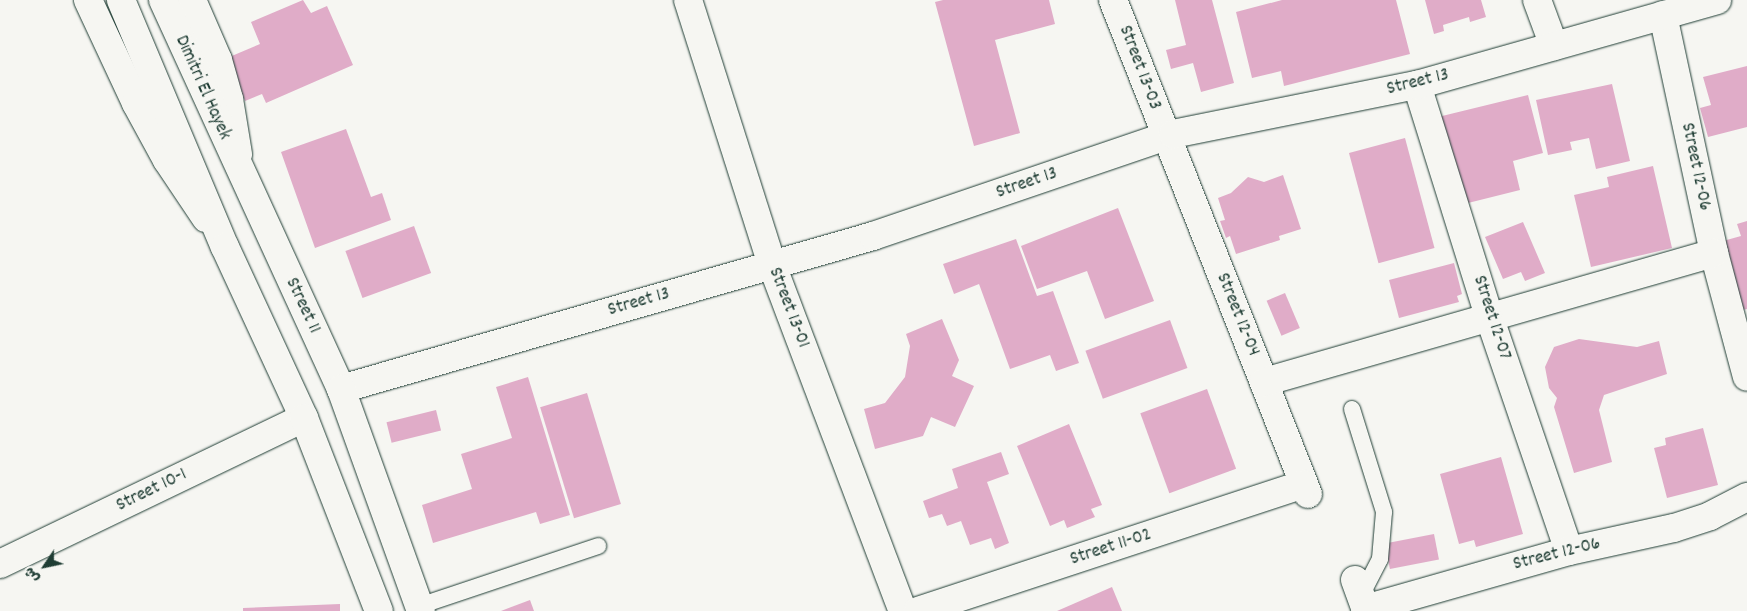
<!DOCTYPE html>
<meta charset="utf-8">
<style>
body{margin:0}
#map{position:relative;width:1747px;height:611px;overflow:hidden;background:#f6f6f2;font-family:Dekko,"Playpen Sans Arabic",sans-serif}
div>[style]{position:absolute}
.building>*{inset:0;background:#e0acc8;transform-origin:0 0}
.roads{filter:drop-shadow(0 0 1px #1f3d34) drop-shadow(0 0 1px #1f3d34)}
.service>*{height:16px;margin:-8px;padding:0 8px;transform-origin:8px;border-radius:8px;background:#f6f6f2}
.minor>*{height:28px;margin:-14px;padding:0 14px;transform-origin:14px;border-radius:14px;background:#f6f6f2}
.tertiary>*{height:28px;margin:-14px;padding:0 14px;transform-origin:14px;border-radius:14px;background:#f6f6f2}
.secondary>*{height:28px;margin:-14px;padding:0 14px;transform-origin:14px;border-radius:14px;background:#f6f6f2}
span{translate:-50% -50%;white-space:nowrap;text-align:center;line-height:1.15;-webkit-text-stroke:5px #f6f6f2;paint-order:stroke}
.street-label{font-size:19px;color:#1f3d34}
.north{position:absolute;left:20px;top:541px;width:50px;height:50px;-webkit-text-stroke:4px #f6f6f2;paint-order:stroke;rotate:236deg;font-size:14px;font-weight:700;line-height:20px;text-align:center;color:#1f3d34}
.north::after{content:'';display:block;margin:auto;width:18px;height:22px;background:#1f3d34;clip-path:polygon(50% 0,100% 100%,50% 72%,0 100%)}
</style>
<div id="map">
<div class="building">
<i style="clip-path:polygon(303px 0,311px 13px,327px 6px,353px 65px,266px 103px,262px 94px,245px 101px,227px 58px,260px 44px,251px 22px)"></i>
<i style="clip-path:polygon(943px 0,1049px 0,1055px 24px,995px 40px,1020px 133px,974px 146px,935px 2px)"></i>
<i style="clip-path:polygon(1175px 0,1212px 0,1234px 83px,1201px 92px,1193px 63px,1171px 69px,1166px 50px,1186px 45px)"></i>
<i style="clip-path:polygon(1282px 0,1396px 0,1410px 54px,1284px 86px,1281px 71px,1252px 78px,1236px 12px)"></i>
<i style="clip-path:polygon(1425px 0,1481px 0,1486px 17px,1470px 22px,1469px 17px,1443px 25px,1444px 31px,1434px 34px)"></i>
<i style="clip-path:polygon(1747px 66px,1747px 127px,1708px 137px,1700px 108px,1711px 105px,1703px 77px)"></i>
<i style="clip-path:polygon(1612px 84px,1630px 161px,1596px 169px,1589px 138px,1570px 142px,1572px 150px,1548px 155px,1536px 100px)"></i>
<i style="clip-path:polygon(1528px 95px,1543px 153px,1513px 161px,1520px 190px,1460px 205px,1438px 117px)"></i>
<i style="clip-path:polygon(346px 129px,371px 197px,382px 193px,391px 220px,315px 248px,281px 152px)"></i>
<i style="left:1405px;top:138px;width:114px;height:58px;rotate:75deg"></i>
<i style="clip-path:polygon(1653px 166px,1672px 248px,1591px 267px,1574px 195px,1609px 187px,1607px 177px)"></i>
<i style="clip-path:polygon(1283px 175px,1301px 229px,1279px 236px,1280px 240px,1236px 254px,1230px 236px,1226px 238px,1220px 221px,1225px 220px,1218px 198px,1231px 193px,1248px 177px,1264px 182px)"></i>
<i style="clip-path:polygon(1118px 208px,1154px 301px,1105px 319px,1087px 271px,1037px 289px,1021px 246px)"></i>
<i style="clip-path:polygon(1747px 221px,1747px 309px,1742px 310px,1723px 241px,1741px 236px,1737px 224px)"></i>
<i style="clip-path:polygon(1523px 222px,1545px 273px,1525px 281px,1521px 272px,1503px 279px,1485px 237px)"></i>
<i style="left:414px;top:226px;width:50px;height:73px;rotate:70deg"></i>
<i style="clip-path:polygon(1016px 239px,1037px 296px,1053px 291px,1079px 363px,1056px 371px,1050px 355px,1010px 369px,979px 284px,954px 294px,943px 264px)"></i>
<i style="clip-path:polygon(1454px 263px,1462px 294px,1457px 296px,1459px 302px,1399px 318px,1389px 280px)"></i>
<i style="left:1285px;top:293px;width:38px;height:20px;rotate:67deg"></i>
<i style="clip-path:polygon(942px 319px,959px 360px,952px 376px,974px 386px,955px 427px,931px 417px,923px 436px,875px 449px,864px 409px,885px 403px,905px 377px,910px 346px,906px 334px)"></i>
<i style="left:1170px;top:320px;width:51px;height:90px;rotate:70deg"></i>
<i style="clip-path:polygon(1579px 339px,1637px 347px,1659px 341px,1667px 374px,1604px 395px,1599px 410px,1612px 462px,1574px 473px,1554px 407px,1557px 398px,1549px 388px,1545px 367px,1554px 347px)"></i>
<i style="clip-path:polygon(528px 377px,570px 515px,540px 524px,536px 512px,433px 543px,422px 505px,472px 489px,461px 454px,512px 438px,496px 387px)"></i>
<i style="left:1207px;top:389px;width:85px;height:71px;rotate:70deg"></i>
<i style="left:587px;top:393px;width:116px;height:49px;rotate:73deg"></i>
<i style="left:436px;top:410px;width:21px;height:51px;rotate:76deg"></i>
<i style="clip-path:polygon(1069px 424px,1102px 505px,1091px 509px,1095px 517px,1067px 528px,1064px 520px,1050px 526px,1017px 446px)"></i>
<i style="clip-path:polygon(1703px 428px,1718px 485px,1667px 498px,1654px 448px,1666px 445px,1665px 438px)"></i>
<i style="clip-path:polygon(1001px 452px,1009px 474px,987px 482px,1009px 543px,995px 549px,991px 538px,970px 545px,961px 521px,947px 526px,942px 514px,929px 518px,923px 501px,958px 488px,952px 469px)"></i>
<i style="clip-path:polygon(1501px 457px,1523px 534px,1476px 547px,1474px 540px,1459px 544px,1440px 474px)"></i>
<i style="left:1434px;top:534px;width:26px;height:50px;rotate:79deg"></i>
<i style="clip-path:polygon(1112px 587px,1122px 611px,1057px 611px)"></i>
<i style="clip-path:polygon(530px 600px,534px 611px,501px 611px)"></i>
<i style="clip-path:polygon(340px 604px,340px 611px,243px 611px,243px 608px)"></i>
</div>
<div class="roads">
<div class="service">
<i style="left:1352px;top:409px;width:108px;rotate:72.7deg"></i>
<i style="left:1384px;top:512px;width:47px;rotate:94.9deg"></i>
<i style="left:1380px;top:559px;width:42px;rotate:117.2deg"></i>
<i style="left:419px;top:606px;width:189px;rotate:-18.5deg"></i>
</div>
<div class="minor">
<i style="left:688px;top:0;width:278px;rotate:72.4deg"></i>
<i style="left:772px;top:265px;width:370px;rotate:69.3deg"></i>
<i style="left:1113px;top:0;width:531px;rotate:68.46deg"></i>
<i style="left:1537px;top:0;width:49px;rotate:69.7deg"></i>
<i style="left:1663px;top:15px;width:243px;rotate:77.9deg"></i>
<i style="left:1714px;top:253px;width:128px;rotate:75.1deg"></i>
<i style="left:1417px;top:85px;width:242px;rotate:72.7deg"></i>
<i style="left:1489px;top:316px;width:248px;rotate:71.2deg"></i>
<i style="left:1264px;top:382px;width:468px;rotate:-16deg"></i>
<i style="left:341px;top:389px;width:554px;rotate:-16.04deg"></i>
<i style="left:873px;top:236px;width:317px;rotate:-18.8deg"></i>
<i style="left:1173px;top:134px;width:249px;rotate:-11.4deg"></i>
<i style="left:1417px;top:85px;width:312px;rotate:-15.8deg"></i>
<i style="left:0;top:564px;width:337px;rotate:-25.7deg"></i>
<i style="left:1355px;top:580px;width:33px;rotate:70deg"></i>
<i style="left:1365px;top:609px;width:212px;rotate:-15.9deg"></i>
<i style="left:1569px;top:551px;width:107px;rotate:-12.4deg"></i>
<i style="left:1674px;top:528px;width:38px;rotate:-18deg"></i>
<i style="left:1710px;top:516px;width:42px;rotate:-27.2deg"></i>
<i style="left:918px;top:611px;width:406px;rotate:-18.2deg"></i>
</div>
<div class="tertiary">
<i style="left:88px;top:0;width:114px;rotate:65deg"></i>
<i style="left:136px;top:103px;width:65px;rotate:61.5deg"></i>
<i style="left:167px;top:160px;width:70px;rotate:56.1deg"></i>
<i style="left:192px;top:0;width:65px;rotate:66.6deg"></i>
<i style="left:218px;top:60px;width:41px;rotate:74.2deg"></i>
<i style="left:229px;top:99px;width:56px;rotate:80.7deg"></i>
</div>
<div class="secondary">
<i style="left:121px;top:0;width:268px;rotate:67.2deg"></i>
<i style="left:225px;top:247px;width:188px;rotate:65.2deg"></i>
<i style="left:304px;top:418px;width:207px;rotate:68.8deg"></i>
<i style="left:163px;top:0;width:428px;rotate:65.4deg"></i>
<i style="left:341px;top:389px;width:236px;rotate:70.2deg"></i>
</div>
</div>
<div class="street-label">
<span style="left:1139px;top:68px;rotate:69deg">Street 13-03</span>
<span style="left:1418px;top:83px;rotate:-14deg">Street 13</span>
<span style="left:202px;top:88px;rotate:66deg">Dimitri El Hayek</span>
<span style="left:1695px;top:167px;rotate:78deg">Street 12-06</span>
<span style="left:1027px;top:184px;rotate:-19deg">Street 13</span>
<span style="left:639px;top:303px;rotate:-16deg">Street 13</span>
<span style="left:302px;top:306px;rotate:65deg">Street 11</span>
<span style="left:788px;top:308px;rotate:69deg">Street 13-01</span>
<span style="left:1237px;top:315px;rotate:68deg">Street 12-04</span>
<span style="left:1491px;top:318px;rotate:72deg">Street 12-07</span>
<span style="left:152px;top:491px;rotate:-26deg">Street 10-1</span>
<span style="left:1111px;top:548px;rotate:-18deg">Street 11-02</span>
<span style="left:1557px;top:555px;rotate:-14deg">Street 12-06</span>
</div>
<div class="north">ش</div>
</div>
